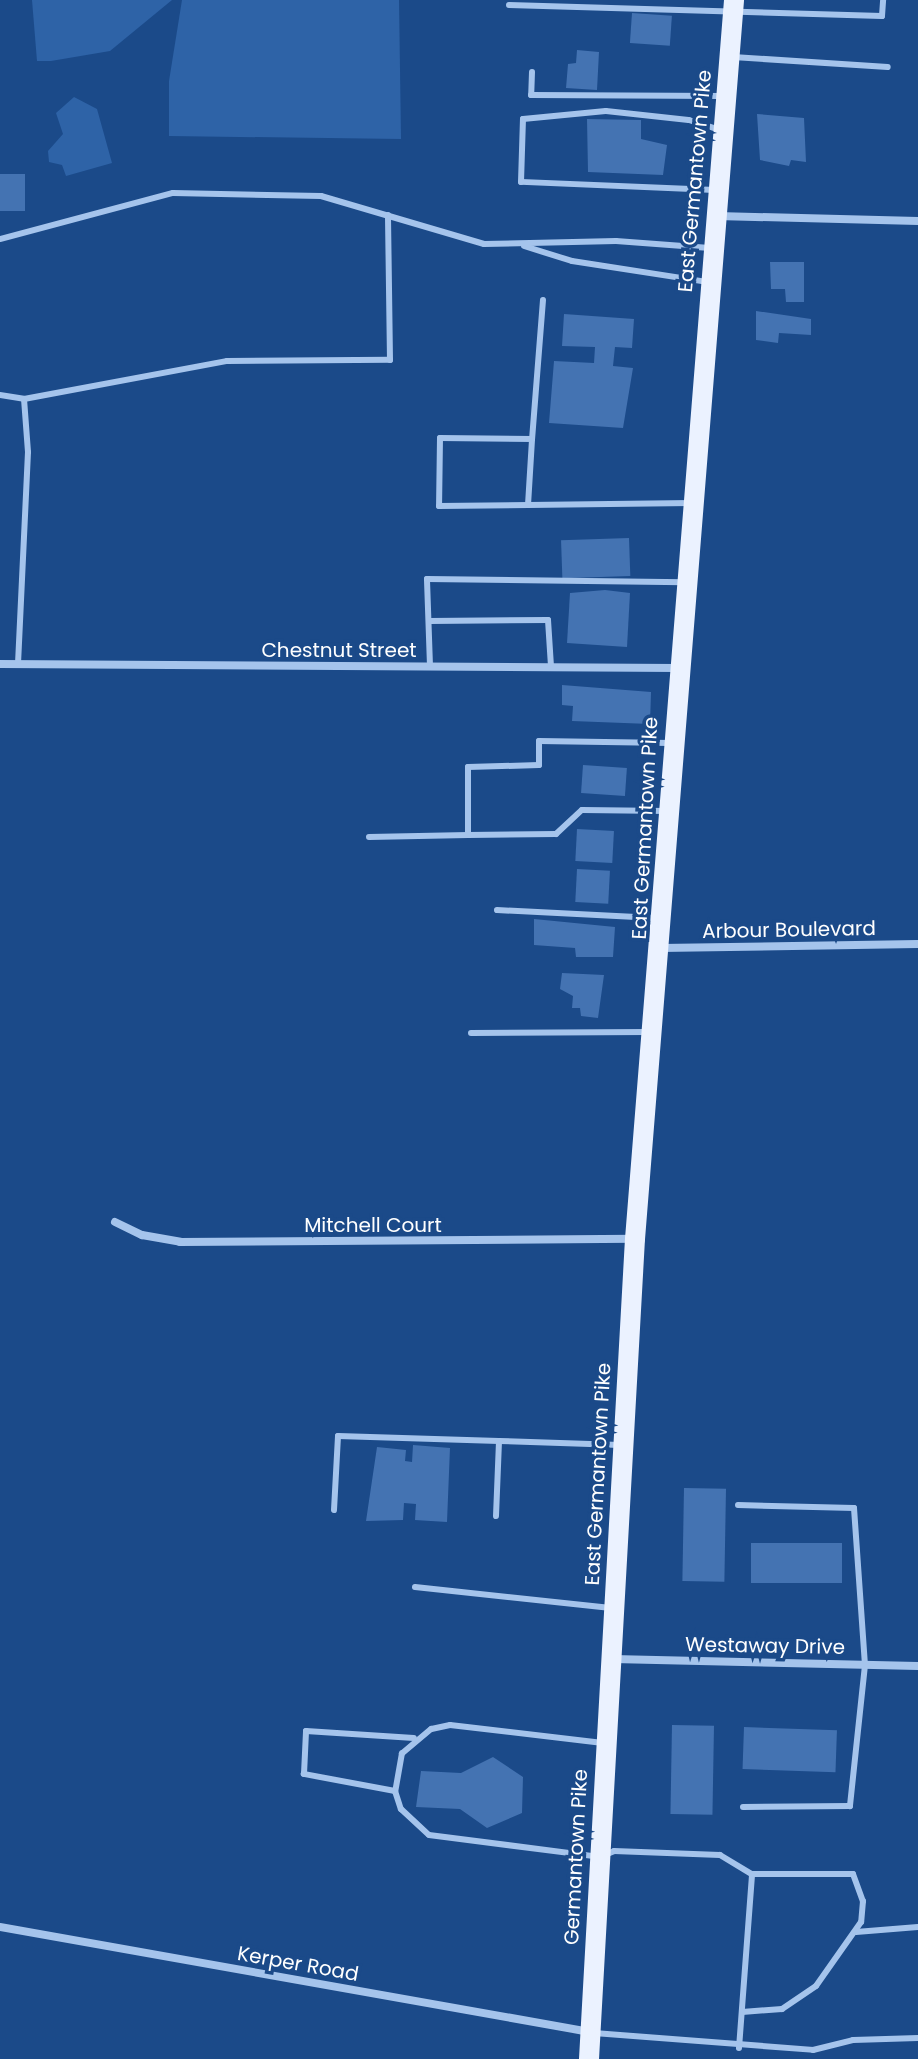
<!DOCTYPE html>
<style>
body{margin:0}
#map{position:relative;width:918px;height:2059px;overflow:hidden;background:#1b4a89;font-family:Poppins,sans-serif}
div>[style]{position:absolute}
.green>*{inset:0;background:#2e63a7}
.building>*{inset:0;background:#4473b2;transform-origin:0 0}
.lane>*{height:6px;margin:-3px;padding:0 3px;transform-origin:3px;border-radius:3px;background:#a5c4ec}
.street>*{height:8px;margin:-4px;padding:0 4px;transform-origin:4px;border-radius:4px;background:#a5c4ec}
.primary>*{height:20px;margin:-10px;padding:0 10px;transform-origin:10px;border-radius:10px;background:#ebf2ff}
span{translate:-50% -50%;white-space:nowrap;text-align:center;line-height:1.15;-webkit-text-stroke:7px #1b4a89;paint-order:stroke}
.street-label{font-size:20px;color:#fff}
</style>
<div id="map">
<div class="green">
<i style="clip-path:polygon(32px 0,172px 0,110px 51px,51px 61px,37px 61px)"></i>
<i style="clip-path:polygon(182px 0,399px 0,401px 139px,169px 136px,169px 81px)"></i>
<i style="clip-path:polygon(74px 97px,97px 109px,112px 163px,66px 176px,62px 165px,49px 162px,48px 151px,63px 134px,56px 113px)"></i>
</div>
<div class="building">
<i style="left:632px;top:13px;width:40px;height:30px;rotate:4deg"></i>
<i style="clip-path:polygon(577px 50px,599px 52px,597px 90px,566px 88px,568px 64px,576px 63px)"></i>
<i style="clip-path:polygon(757px 114px,804px 118px,806px 162px,791px 160px,789px 166px,760px 160px)"></i>
<i style="clip-path:polygon(587px 119px,641px 120px,641px 139px,667px 145px,663px 175px,588px 172px)"></i>
<i style="left:0;top:174px;width:25px;height:37px"></i>
<i style="clip-path:polygon(770px 262px,804px 262px,804px 302px,786px 302px,785px 289px,771px 289px)"></i>
<i style="clip-path:polygon(756px 311px,811px 319px,811px 335px,779px 333px,778px 343px,756px 340px)"></i>
<i style="clip-path:polygon(564px 314px,634px 319px,632px 348px,615px 347px,613px 366px,633px 368px,623px 428px,549px 423px,554px 361px,594px 363px,595px 347px,562px 346px)"></i>
<i style="left:629px;top:538px;width:38px;height:68px;rotate:88deg"></i>
<i style="clip-path:polygon(605px 590px,630px 593px,627px 647px,567px 643px,570px 593px)"></i>
<i style="clip-path:polygon(562px 685px,651px 692px,650px 724px,572px 721px,573px 706px,562px 705px)"></i>
<i style="left:583px;top:765px;width:44px;height:28px;rotate:4deg"></i>
<i style="left:577px;top:829px;width:37px;height:32px;rotate:3deg"></i>
<i style="left:577px;top:869px;width:33px;height:33px;rotate:3deg"></i>
<i style="clip-path:polygon(534px 919px,615px 927px,613px 957px,576px 957px,575px 948px,534px 945px)"></i>
<i style="clip-path:polygon(562px 973px,604px 975px,598px 1018px,581px 1016px,580px 1008px,572px 1008px,573px 996px,560px 989px)"></i>
<i style="clip-path:polygon(413px 1445px,450px 1448px,447px 1522px,415px 1520px,416px 1504px,404px 1503px,403px 1520px,366px 1521px,377px 1447px,406px 1450px,405px 1461px,412px 1462px)"></i>
<i style="left:684px;top:1488px;width:42px;height:93px;rotate:1deg"></i>
<i style="left:751px;top:1543px;width:91px;height:40px"></i>
<i style="left:672px;top:1725px;width:42px;height:89px;rotate:1deg"></i>
<i style="left:744px;top:1727px;width:93px;height:42px;rotate:2deg"></i>
<i style="clip-path:polygon(493px 1757px,523px 1777px,522px 1813px,487px 1828px,460px 1809px,416px 1807px,421px 1771px,461px 1773px)"></i>
</div>
<div class="lane">
<i style="left:509px;top:5px;width:373px;rotate:1.7deg"></i>
<i style="left:882px;top:16px;width:16px;rotate:-86deg"></i>
<i style="left:733px;top:57px;width:155px;rotate:3.7deg"></i>
<i style="left:532px;top:72px;width:23px;rotate:92deg"></i>
<i style="left:531px;top:95px;width:191px;rotate:0.3deg"></i>
<i style="left:715px;top:190px;width:194px;rotate:-177.6deg"></i>
<i style="left:521px;top:182px;width:63px;rotate:-88.2deg"></i>
<i style="left:523px;top:119px;width:83px;rotate:-5.5deg"></i>
<i style="left:606px;top:111px;width:83px;rotate:6.2deg"></i>
<i style="left:689px;top:120px;width:33px;rotate:18deg"></i>
<i style="left:0;top:239px;width:179px;rotate:-14.9deg"></i>
<i style="left:173px;top:193px;width:148px;rotate:1.2deg"></i>
<i style="left:321px;top:196px;width:170px;rotate:16.4deg"></i>
<i style="left:484px;top:244px;width:132px;rotate:-1.3deg"></i>
<i style="left:616px;top:241px;width:94px;rotate:4.3deg"></i>
<i style="left:524px;top:246px;width:50px;rotate:17.4deg"></i>
<i style="left:572px;top:261px;width:138px;rotate:8.8deg"></i>
<i style="left:543px;top:300px;width:139px;rotate:94.5deg"></i>
<i style="left:532px;top:439px;width:92px;rotate:-179.4deg"></i>
<i style="left:440px;top:438px;width:68px;rotate:90.8deg"></i>
<i style="left:439px;top:506px;width:253px;rotate:-0.7deg"></i>
<i style="left:0;top:395px;width:24px;rotate:9deg"></i>
<i style="left:24px;top:399px;width:207px;rotate:-10.6deg"></i>
<i style="left:227px;top:361px;width:163px;rotate:-0.4deg"></i>
<i style="left:390px;top:360px;width:145px;rotate:-90.8deg"></i>
<i style="left:528px;top:505px;width:66px;rotate:-86.5deg"></i>
<i style="left:429px;top:621px;width:119px;rotate:-0.5deg"></i>
<i style="left:548px;top:620px;width:47px;rotate:86.3deg"></i>
<i style="left:18px;top:664px;width:212px;rotate:-87.3deg"></i>
<i style="left:28px;top:452px;width:53px;rotate:-94.3deg"></i>
<i style="left:430px;top:666px;width:87px;rotate:-92deg"></i>
<i style="left:427px;top:579px;width:258px;rotate:0.7deg"></i>
<i style="left:468px;top:835px;width:88px;rotate:-0.7deg"></i>
<i style="left:556px;top:834px;width:35px;rotate:-43deg"></i>
<i style="left:582px;top:810px;width:85px;rotate:0.7deg"></i>
<i style="left:369px;top:837px;width:99px;rotate:-1.2deg"></i>
<i style="left:468px;top:835px;width:68px;rotate:-90deg"></i>
<i style="left:468px;top:767px;width:71px;rotate:-1.6deg"></i>
<i style="left:539px;top:765px;width:24px;rotate:-90deg"></i>
<i style="left:539px;top:741px;width:131px;rotate:0.9deg"></i>
<i style="left:497px;top:910px;width:159px;rotate:2.9deg"></i>
<i style="left:471px;top:1033px;width:177px;rotate:-0.3deg"></i>
<i style="left:738px;top:1505px;width:116px;rotate:1.5deg"></i>
<i style="left:854px;top:1508px;width:157px;rotate:86deg"></i>
<i style="left:865px;top:1665px;width:142px;rotate:96.1deg"></i>
<i style="left:850px;top:1806px;width:107px;rotate:179.5deg"></i>
<i style="left:334px;top:1510px;width:74px;rotate:-86.9deg"></i>
<i style="left:338px;top:1436px;width:161px;rotate:1.8deg"></i>
<i style="left:496px;top:1516px;width:75px;rotate:-87.7deg"></i>
<i style="left:499px;top:1441px;width:121px;rotate:1.9deg"></i>
<i style="left:415px;top:1587px;width:197px;rotate:6.1deg"></i>
<i style="left:603px;top:1743px;width:154px;rotate:-173.3deg"></i>
<i style="left:450px;top:1725px;width:19px;rotate:168deg"></i>
<i style="left:431px;top:1729px;width:38px;rotate:140deg"></i>
<i style="left:402px;top:1753px;width:39px;rotate:100deg"></i>
<i style="left:395px;top:1791px;width:19px;rotate:72deg"></i>
<i style="left:401px;top:1809px;width:38px;rotate:43deg"></i>
<i style="left:429px;top:1835px;width:172px;rotate:7.3deg"></i>
<i style="left:600px;top:1857px;width:15px;rotate:-23deg"></i>
<i style="left:614px;top:1851px;width:106px;rotate:2.2deg"></i>
<i style="left:720px;top:1855px;width:37px;rotate:31deg"></i>
<i style="left:752px;top:1874px;width:101px"></i>
<i style="left:853px;top:1874px;width:29px;rotate:70deg"></i>
<i style="left:863px;top:1901px;width:21px;rotate:95deg"></i>
<i style="left:861px;top:1922px;width:78px;rotate:125.1deg"></i>
<i style="left:816px;top:1986px;width:41px;rotate:145.9deg"></i>
<i style="left:782px;top:2009px;width:40px;rotate:175.7deg"></i>
<i style="left:395px;top:1791px;width:93px;rotate:-169.4deg"></i>
<i style="left:304px;top:1774px;width:43px;rotate:-87.3deg"></i>
<i style="left:306px;top:1731px;width:108px;rotate:3.7deg"></i>
<i style="left:856px;top:1932px;width:62px;rotate:-4.6deg"></i>
<i style="left:594px;top:2033px;width:220px;rotate:4.4deg"></i>
<i style="left:813px;top:2050px;width:41px;rotate:-14deg"></i>
<i style="left:853px;top:2040px;width:65px;rotate:-1.8deg"></i>
<i style="left:739px;top:2048px;width:174px;rotate:-85.7deg"></i>
</div>
<div class="street">
<i style="left:717px;top:216px;width:201px;rotate:1.4deg"></i>
<i style="left:0;top:664px;width:678px;rotate:0.34deg"></i>
<i style="left:661px;top:948px;width:257px;rotate:-0.9deg"></i>
<i style="left:115px;top:1222px;width:30px;rotate:26deg"></i>
<i style="left:142px;top:1235px;width:39px;rotate:10deg"></i>
<i style="left:180px;top:1242px;width:454px;rotate:-0.4deg"></i>
<i style="left:613px;top:1659px;width:305px;rotate:1.3deg"></i>
<i style="left:0;top:1927px;width:599px;rotate:10.09deg"></i>
</div>
<div class="primary">
<i style="left:589px;top:2059px;width:821px;rotate:-86.79deg"></i>
<i style="left:635px;top:1239px;width:1243px;rotate:-85.43deg"></i>
</div>
<div class="street-label">
<span style="left:695px;top:181px;rotate:-85deg">East Germantown Pike</span>
<span style="left:339px;top:650px">Chestnut Street</span>
<span style="left:645px;top:828px;rotate:-87deg">East Germantown Pike</span>
<span style="left:789px;top:930px;rotate:-1deg">Arbour Boulevard</span>
<span style="left:373px;top:1225px">Mitchell Court</span>
<span style="left:598px;top:1474px;rotate:-87deg">East Germantown Pike</span>
<span style="left:765px;top:1646px;rotate:1deg">Westaway Drive</span>
<span style="left:576px;top:1857px;rotate:-87deg">Germantown Pike</span>
<span style="left:298px;top:1964px;rotate:10deg">Kerper Road</span>
</div>
</div>
